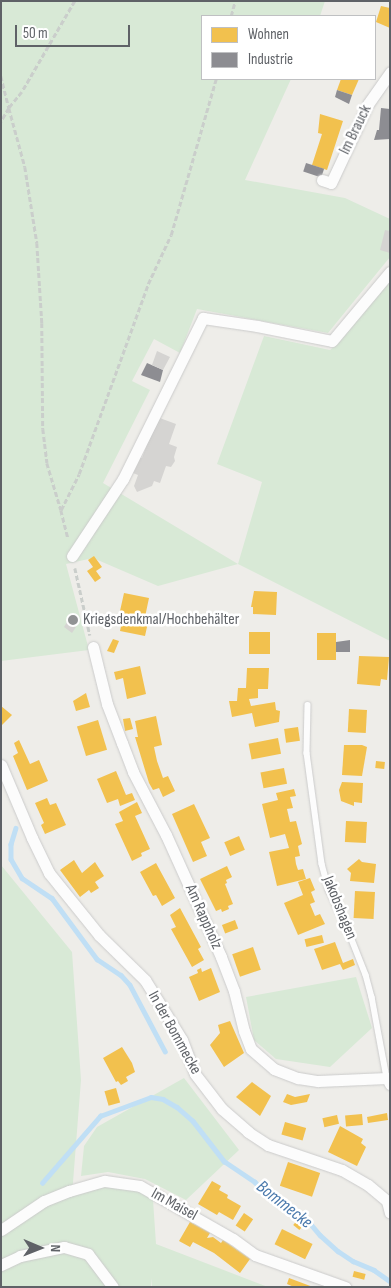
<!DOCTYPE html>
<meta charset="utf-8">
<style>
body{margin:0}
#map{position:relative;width:391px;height:1288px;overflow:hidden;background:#eeede9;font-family:"Sofia Sans Condensed",sans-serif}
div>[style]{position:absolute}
.green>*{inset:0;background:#d8e9d6}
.homes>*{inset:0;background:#f2c14e;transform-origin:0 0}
.industry>*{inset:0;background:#8d8d92;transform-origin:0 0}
.stream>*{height:4.5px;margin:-2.25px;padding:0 2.25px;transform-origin:2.25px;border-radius:2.25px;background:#c0dff5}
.building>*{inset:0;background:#d5d4d2}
.path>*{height:2.5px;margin-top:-1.25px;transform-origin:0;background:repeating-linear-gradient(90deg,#cacecb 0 5px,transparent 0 7.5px)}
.roads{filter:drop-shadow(0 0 1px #cbcbcb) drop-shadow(0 0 1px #cbcbcb)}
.service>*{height:5.5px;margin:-2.75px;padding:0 2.75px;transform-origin:2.75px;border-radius:2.75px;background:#fcfcfc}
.minor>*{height:11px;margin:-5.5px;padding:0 5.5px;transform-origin:5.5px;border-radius:5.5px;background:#fcfcfc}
.dots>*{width:14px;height:14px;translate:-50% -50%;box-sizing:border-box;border:2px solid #fff;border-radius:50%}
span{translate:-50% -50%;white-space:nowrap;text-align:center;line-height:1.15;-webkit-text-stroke:5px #fff;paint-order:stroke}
.street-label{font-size:16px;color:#5f6267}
.poi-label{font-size:16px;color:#5f6267}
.left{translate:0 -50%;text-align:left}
.water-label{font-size:18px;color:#4a79ac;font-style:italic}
.frame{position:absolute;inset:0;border:2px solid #5f6267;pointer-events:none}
.legend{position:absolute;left:201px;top:15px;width:175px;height:65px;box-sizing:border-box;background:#fff;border:1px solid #bfc0c2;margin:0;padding:6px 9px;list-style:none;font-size:15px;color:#5f6267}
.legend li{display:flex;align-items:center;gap:10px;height:25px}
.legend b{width:25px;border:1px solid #bfc0c2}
.north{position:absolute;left:15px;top:1223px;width:50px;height:50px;-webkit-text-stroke:4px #fff;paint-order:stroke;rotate:91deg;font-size:14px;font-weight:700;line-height:20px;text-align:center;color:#5f6267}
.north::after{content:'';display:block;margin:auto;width:18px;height:22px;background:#5f6267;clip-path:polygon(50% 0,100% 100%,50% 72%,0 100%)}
.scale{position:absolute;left:15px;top:25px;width:115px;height:22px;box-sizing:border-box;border:2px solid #5f6267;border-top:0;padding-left:6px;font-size:15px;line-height:18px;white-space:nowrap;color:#5f6267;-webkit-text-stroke:4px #fff;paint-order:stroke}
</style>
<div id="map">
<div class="green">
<i style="clip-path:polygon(1px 1px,325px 1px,320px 16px,202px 16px,202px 79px,291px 79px,245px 180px,345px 198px,390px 219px,390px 257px,328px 333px,197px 309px,180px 353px,154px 339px,132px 381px,150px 390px,103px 483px,238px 564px,262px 482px,217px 464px,264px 336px,330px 350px,337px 344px,390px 280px,390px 641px,238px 564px,158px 586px,93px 558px,66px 564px,89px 650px,1px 661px)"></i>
<i style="clip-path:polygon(1px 865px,72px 952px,81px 1080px,72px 1195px,106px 1187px,137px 1190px,153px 1200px,156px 1244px,268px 1287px,152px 1287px,152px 1278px,151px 1287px,1px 1287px)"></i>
<i style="clip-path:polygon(356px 977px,372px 1028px,330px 1067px,276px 1059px,254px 1040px,246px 997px)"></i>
<i style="clip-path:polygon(184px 1078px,239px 1150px,186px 1200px,145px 1179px,108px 1172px,81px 1176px,84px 1146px,97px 1127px)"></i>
</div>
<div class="homes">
<i style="clip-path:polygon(381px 6px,390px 8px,390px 28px,376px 22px)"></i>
<i style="clip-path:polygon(341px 79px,359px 79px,352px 95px,337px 90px)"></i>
<i style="clip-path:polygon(320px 114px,343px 121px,327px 170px,312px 165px,322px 134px,318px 133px)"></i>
<i style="clip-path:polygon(94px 556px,102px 567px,96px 571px,101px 578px,95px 582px,87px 571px,93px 567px,88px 560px)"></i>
<i style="clip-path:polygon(254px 591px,277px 592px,276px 615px,253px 614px,253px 607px,251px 607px)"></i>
<i style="clip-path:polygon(124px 593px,149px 598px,145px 617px,149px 618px,145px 636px,120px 631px,124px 612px,120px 611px)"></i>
<i style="left:249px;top:632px;width:21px;height:22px"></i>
<i style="left:317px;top:633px;width:19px;height:27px"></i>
<i style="clip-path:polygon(113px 639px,119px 641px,114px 653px,107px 651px)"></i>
<i style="clip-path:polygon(359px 656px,389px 657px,387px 680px,381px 679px,380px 686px,357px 684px)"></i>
<i style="clip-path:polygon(140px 666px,146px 694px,127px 699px,123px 678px,116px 680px,114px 672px)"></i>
<i style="clip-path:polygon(247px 668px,269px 668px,268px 689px,258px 689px,258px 698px,249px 699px,251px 706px,275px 702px,276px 710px,280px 711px,279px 722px,255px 727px,252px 713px,232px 717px,229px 701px,237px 701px,238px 688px,246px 688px)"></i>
<i style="clip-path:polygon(86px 693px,90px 707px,76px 711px,73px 701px)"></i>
<i style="clip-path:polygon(1px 706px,12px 715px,1px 726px)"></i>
<i style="left:349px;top:709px;width:18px;height:23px;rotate:3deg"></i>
<i style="clip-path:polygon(156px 716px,162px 745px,154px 747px,157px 761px,163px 778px,168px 776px,175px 791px,163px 797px,159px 788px,153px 790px,149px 783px,135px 737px,138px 737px,135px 721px)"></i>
<i style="clip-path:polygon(130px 718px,133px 729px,125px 731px,123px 719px)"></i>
<i style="left:98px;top:720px;width:31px;height:22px;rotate:73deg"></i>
<i style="left:298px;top:727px;width:14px;height:14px;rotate:82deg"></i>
<i style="left:278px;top:738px;width:16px;height:30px;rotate:79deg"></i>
<i style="clip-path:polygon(19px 740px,30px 764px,39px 760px,48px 781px,27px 790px,13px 756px,18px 753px,14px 743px)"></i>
<i style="clip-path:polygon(344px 745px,362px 745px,367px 747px,362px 776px,342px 775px)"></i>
<i style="left:376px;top:761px;width:9px;height:7px;rotate:6deg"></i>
<i style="left:284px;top:768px;width:16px;height:24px;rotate:79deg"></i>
<i style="clip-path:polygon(116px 771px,126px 795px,132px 793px,135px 800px,120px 806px,118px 799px,107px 803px,97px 779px)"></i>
<i style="clip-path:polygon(342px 782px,363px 783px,362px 803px,354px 802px,354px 806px,341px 801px,339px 790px)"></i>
<i style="clip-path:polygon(294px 789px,296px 796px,290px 797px,293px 808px,287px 809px,290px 822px,296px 821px,302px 844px,298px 846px,300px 856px,295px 857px,296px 864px,298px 870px,303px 869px,306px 879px,277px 886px,269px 852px,289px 848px,285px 834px,270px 838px,262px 804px,278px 800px,276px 793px)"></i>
<i style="clip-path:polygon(47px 798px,50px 805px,56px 803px,66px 825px,45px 834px,41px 825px,44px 823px,35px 803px)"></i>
<i style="clip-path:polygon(137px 802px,142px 813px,135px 816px,150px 849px,141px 853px,142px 856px,132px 861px,115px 824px,123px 821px,119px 812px)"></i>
<i style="clip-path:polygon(194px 804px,210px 838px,201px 842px,207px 856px,193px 862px,172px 814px)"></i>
<i style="left:346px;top:821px;width:21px;height:21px;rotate:3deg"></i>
<i style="left:239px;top:836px;width:15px;height:16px;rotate:67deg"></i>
<i style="clip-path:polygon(359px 859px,362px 862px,376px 864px,374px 883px,350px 881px,351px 873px,347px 869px)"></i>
<i style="clip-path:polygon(74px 860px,82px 873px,95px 862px,104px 876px,95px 882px,99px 888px,91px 893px,89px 890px,80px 897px,60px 870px)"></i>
<i style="clip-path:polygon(156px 863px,175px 898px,162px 906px,156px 895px,153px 896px,140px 872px)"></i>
<i style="clip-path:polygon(227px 866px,232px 877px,226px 880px,227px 883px,225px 884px,233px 904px,228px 906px,229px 909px,222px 912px,221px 909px,216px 911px,200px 879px)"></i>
<i style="clip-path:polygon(310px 878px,315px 890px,311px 892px,315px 902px,310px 904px,315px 916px,320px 914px,325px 924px,298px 935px,284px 903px,303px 895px,298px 882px)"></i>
<i style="left:355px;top:891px;width:20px;height:27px;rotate:3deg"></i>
<i style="clip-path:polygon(180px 908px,201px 947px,198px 949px,204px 960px,192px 967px,171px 929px,176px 927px,170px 915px)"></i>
<i style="left:235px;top:920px;width:9px;height:14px;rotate:69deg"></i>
<i style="left:322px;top:935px;width:8px;height:18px;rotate:76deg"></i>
<i style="clip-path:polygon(335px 942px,343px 963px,353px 959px,355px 965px,343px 970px,340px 964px,322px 970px,314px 949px)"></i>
<i style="left:253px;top:947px;width:24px;height:22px;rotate:71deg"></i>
<i style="clip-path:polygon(201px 968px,202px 972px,211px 968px,220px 992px,199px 1001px,189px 977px,198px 973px,197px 970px)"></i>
<i style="clip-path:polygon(230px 1021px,244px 1053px,224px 1067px,210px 1045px,220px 1033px,218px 1025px)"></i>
<i style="clip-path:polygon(122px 1047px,132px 1063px,135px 1072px,126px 1077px,128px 1081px,121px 1085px,118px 1081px,116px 1082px,103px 1058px)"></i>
<i style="clip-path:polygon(252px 1082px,271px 1096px,260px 1116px,236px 1097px)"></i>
<i style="left:116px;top:1088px;width:15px;height:12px;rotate:74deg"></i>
<i style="clip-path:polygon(287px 1094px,295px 1097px,310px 1094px,307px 1102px,291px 1105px,283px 1102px)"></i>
<i style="clip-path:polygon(387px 1113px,388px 1120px,368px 1123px,367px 1117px)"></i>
<i style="left:362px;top:1114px;width:11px;height:17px;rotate:85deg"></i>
<i style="left:337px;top:1115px;width:9px;height:15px;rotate:77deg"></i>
<i style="left:285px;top:1122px;width:22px;height:13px;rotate:16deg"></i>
<i style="clip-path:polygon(340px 1126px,363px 1139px,361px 1143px,366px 1147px,357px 1166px,328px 1152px)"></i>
<i style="left:288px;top:1162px;width:34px;height:25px;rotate:19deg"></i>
<i style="clip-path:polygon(212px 1181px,221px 1186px,219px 1190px,228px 1195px,227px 1198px,241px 1206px,233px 1220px,219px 1212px,217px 1215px,198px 1204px)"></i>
<i style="left:244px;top:1213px;width:11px;height:15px;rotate:34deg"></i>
<i style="left:299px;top:1218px;width:8px;height:9px;rotate:40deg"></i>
<i style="clip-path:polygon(190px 1222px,210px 1233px,207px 1238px,213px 1237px,221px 1243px,223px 1240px,250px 1259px,240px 1273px,214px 1253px,193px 1242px,190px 1247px,179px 1241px)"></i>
<i style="left:282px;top:1229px;width:34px;height:17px;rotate:26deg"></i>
<i style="left:354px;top:1271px;width:12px;height:6px;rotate:14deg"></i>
<i style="clip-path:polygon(289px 1278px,313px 1287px,294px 1287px,287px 1284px)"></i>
</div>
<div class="industry">
<i style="clip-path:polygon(337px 90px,352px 95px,349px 104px,335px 97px)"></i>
<i style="clip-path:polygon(381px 108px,390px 109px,390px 139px,374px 140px,377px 130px,379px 130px)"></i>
<i style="left:306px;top:163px;width:19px;height:9px;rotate:18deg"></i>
<i style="clip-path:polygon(147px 363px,163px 370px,160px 382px,141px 375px)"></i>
<i style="clip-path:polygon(350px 640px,350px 652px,336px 652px,336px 642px)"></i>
</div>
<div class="stream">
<i style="left:16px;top:828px;width:17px;rotate:107deg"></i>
<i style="left:11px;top:844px;width:15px;rotate:90deg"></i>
<i style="left:11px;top:859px;width:22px;rotate:60deg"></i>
<i style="left:22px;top:878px;width:36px;rotate:34deg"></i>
<i style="left:52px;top:898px;width:76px;rotate:53.6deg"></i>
<i style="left:97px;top:959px;width:29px;rotate:34deg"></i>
<i style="left:121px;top:975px;width:13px;rotate:48deg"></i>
<i style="left:130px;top:985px;width:75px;rotate:62.1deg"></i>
<i style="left:42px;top:1183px;width:89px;rotate:-49.1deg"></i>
<i style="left:100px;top:1116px;width:54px;rotate:-20.4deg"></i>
<i style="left:151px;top:1097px;width:12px;rotate:9deg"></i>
<i style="left:163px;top:1099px;width:16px;rotate:30deg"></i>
<i style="left:177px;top:1107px;width:21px;rotate:41deg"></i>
<i style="left:193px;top:1121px;width:51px;rotate:52.2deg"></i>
<i style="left:224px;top:1161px;width:37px;rotate:34deg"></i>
<i style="left:255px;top:1182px;width:26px;rotate:47deg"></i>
<i style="left:273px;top:1201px;width:21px;rotate:19deg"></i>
<i style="left:293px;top:1208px;width:14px;rotate:36deg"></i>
<i style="left:304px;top:1216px;width:25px;rotate:50deg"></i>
<i style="left:320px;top:1235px;width:24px;rotate:42deg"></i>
<i style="left:338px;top:1251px;width:18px;rotate:34deg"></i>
<i style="left:353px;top:1261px;width:23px;rotate:23deg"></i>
<i style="left:374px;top:1270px;width:19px;rotate:35deg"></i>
</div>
<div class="building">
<i style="clip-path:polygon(385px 230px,390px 231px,390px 253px,380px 250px)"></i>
<i style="clip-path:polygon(157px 351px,170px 357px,163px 370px,152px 365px)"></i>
<i style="clip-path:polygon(157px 417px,176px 424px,169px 444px,177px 447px,174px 457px,175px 461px,171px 467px,166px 466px,160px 483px,154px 481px,152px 486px,137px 492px,134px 486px,138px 475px,133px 473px,139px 457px,142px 458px)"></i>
<i style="clip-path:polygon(67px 622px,76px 627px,72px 633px,64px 627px)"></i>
</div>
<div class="path">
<i style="left:75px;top:1px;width:105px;rotate:120.2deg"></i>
<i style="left:22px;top:92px;width:21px;rotate:129deg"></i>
<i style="left:9px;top:108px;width:61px;rotate:74.8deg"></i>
<i style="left:25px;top:167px;width:77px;rotate:81deg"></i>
<i style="left:37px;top:243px;width:80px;rotate:86.4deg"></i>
<i style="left:42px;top:323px;width:106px;rotate:89.5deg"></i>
<i style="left:43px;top:429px;width:34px;rotate:83deg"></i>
<i style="left:47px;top:463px;width:49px;rotate:73.4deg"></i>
<i style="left:61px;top:510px;width:40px;rotate:-63.4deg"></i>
<i style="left:79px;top:474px;width:202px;rotate:-70deg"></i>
<i style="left:148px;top:284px;width:54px;rotate:-64.9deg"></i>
<i style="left:171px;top:235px;width:162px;rotate:-73.9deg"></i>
<i style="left:231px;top:16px;width:16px;rotate:-75deg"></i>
<i style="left:1px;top:76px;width:33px;rotate:76deg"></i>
<i style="left:9px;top:108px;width:16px;rotate:120deg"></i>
<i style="left:61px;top:510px;width:29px;rotate:76deg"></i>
<i style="left:75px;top:568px;width:69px;rotate:77.4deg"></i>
</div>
<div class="roads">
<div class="service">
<i style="left:308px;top:705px;width:48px;rotate:91.2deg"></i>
<i style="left:307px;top:753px;width:112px;rotate:82.3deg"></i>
<i style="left:322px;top:864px;width:27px;rotate:75deg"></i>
<i style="left:329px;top:890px;width:47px;rotate:64.5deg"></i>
<i style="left:349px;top:932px;width:46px;rotate:68.4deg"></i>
<i style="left:366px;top:975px;width:23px;rotate:75deg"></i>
<i style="left:372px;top:997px;width:82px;rotate:79.5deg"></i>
</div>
<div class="minor">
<i style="left:322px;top:180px;width:9px;rotate:18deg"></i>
<i style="left:331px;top:183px;width:87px;rotate:-64.9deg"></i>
<i style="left:368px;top:104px;width:39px;rotate:-55deg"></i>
<i style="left:72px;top:556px;width:92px;rotate:-56.5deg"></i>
<i style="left:123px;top:479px;width:180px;rotate:-63.6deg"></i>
<i style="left:203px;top:318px;width:55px;rotate:8.4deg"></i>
<i style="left:257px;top:326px;width:76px;rotate:11.3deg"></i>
<i style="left:332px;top:341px;width:90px;rotate:-50deg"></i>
<i style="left:93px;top:647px;width:59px;rotate:76.2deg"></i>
<i style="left:107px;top:704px;width:42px;rotate:69deg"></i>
<i style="left:122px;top:743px;width:31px;rotate:69deg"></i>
<i style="left:133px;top:772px;width:71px;rotate:62.4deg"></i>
<i style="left:166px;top:835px;width:134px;rotate:65.7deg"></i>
<i style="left:221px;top:957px;width:36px;rotate:69deg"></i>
<i style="left:234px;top:991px;width:41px;rotate:76deg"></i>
<i style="left:244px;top:1031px;width:19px;rotate:69deg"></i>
<i style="left:251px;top:1049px;width:30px;rotate:41deg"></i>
<i style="left:274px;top:1069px;width:26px;rotate:21deg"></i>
<i style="left:298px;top:1078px;width:20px;rotate:9deg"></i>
<i style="left:318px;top:1081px;width:69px;rotate:-2.5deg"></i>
<i style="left:387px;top:1078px;width:7px;rotate:63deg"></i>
<i style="left:1px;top:765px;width:79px;rotate:67deg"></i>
<i style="left:32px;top:838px;width:39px;rotate:64deg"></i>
<i style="left:49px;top:873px;width:80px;rotate:51.1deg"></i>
<i style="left:99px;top:935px;width:64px;rotate:44.4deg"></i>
<i style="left:145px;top:980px;width:70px;rotate:58.3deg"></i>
<i style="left:182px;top:1040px;width:36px;rotate:69deg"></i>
<i style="left:195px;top:1074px;width:44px;rotate:52.4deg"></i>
<i style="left:222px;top:1109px;width:35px;rotate:41deg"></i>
<i style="left:248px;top:1132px;width:24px;rotate:33deg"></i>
<i style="left:268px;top:1145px;width:78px;rotate:18.7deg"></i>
<i style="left:342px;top:1170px;width:30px;rotate:30deg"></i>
<i style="left:368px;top:1185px;width:25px;rotate:40deg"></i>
<i style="left:387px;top:1201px;width:12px;rotate:76deg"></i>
<i style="left:1px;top:1230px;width:52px;rotate:-34deg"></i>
<i style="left:44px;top:1201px;width:27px;rotate:-22deg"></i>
<i style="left:69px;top:1191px;width:37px;rotate:-16deg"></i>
<i style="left:105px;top:1181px;width:35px;rotate:8deg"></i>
<i style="left:140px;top:1186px;width:107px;rotate:29.7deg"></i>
<i style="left:233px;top:1239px;width:27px;rotate:36deg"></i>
<i style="left:255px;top:1255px;width:96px;rotate:19.6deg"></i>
<i style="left:1px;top:1265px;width:21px;rotate:-25deg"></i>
<i style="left:20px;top:1256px;width:45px;rotate:-11.6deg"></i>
<i style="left:64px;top:1247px;width:25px;rotate:16deg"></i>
<i style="left:88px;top:1254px;width:41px;rotate:52.9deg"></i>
</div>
</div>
<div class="dots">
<i style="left:73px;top:620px;background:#919394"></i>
</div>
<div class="street-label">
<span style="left:356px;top:130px;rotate:-64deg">Im Brauck</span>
<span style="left:339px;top:908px;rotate:68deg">Jakobshagen</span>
<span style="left:203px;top:917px;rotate:66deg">Am Rappholz</span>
<span style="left:174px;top:1033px;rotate:61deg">In der Bommecke</span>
<span style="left:174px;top:1205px;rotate:29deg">Im Maisel</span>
</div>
<div class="poi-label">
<span class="left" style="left:83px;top:620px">Kriegsdenkmal/Hochbehälter</span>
</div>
<div class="water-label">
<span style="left:284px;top:1205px;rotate:38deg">Bommecke</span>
</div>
<div class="frame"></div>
<ul class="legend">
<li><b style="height:14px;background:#f2c14e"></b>Wohnen</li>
<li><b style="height:14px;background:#8d8d92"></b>Industrie</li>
</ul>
<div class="north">N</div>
<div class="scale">50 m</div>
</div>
